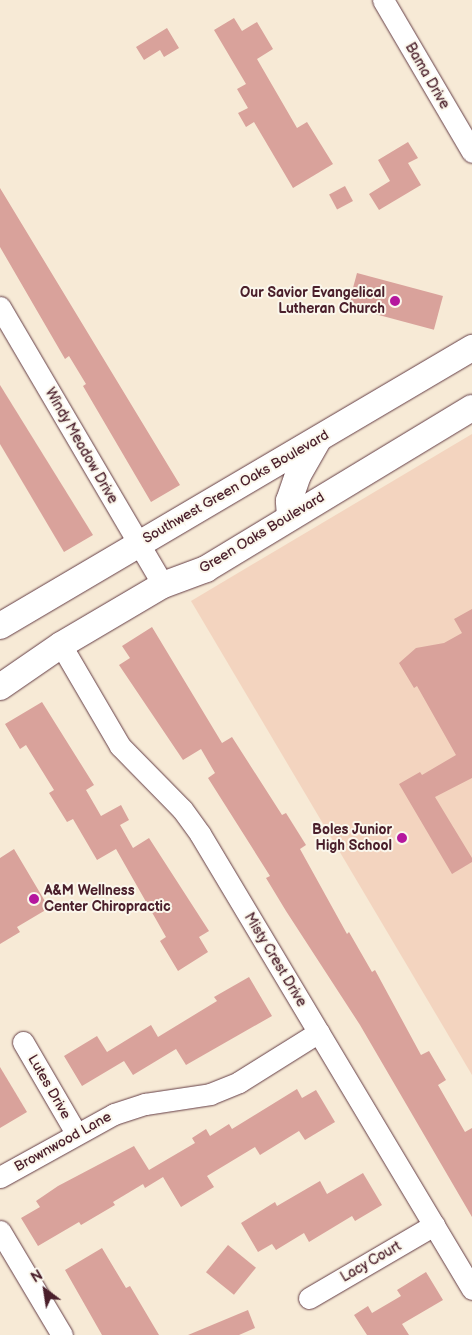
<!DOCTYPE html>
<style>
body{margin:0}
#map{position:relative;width:472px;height:1335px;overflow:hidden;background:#f7ead6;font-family:"Balsamiq Sans",sans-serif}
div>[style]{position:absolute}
.built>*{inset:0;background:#f3d4bf}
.building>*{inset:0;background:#d9a29b;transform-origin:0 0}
.roads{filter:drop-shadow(0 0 1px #643d45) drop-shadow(0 0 1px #643d45)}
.minor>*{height:21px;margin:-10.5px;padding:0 10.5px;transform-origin:10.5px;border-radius:10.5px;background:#fff}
.major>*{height:26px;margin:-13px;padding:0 13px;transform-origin:13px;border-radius:13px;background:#fff}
.dots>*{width:14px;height:14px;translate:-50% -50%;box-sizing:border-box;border:2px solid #fbf7ec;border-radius:50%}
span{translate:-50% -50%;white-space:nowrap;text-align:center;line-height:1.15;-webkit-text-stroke:4px #fbf7ec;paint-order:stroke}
.street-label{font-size:14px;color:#4a1f2b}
.poi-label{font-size:14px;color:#4a1f2b;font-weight:700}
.right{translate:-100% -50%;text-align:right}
.left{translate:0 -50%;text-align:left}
.north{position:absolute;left:20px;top:1265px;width:50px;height:50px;-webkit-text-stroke:4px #fbf7ec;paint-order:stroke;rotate:329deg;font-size:14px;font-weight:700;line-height:20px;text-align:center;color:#4a1f2b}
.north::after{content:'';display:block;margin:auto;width:18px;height:22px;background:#4a1f2b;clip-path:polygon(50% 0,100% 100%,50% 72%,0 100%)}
</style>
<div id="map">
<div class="built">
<i style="clip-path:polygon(472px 434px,472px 1075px,191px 601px)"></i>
</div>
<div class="building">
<i style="clip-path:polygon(234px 18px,242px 31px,257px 22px,273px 49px,257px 59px,297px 128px,307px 122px,333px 164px,293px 188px,254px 122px,246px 127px,238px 113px,248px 108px,237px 89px,246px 84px,214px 30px)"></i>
<i style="clip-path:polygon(167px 28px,179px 48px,164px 57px,160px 50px,144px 60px,136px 47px)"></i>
<i style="clip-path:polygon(408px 142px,418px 158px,408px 163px,421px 185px,379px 210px,369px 194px,390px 181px,378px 160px)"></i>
<i style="left:345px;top:186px;width:17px;height:18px;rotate:62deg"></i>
<i style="clip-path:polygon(0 188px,180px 485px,151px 502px,83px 386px,86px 384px,69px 356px,65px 359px,0 247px)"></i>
<i style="left:357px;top:273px;width:89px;height:35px;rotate:15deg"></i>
<i style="clip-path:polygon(0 385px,93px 535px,64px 552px,0 444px)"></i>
<i style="clip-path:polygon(472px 609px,472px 778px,435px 797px,472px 858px,472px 862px,452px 874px,399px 784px,420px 772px,422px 775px,456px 755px,417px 686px,414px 688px,399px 663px,416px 648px,444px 643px,462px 633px,454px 619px)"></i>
<i style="clip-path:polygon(152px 627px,222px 743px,232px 737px,282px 815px,286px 813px,306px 845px,300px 849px,347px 934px,349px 932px,372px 972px,375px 970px,421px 1055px,429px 1051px,446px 1080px,438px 1085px,465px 1132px,472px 1128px,472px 1217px,360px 1025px,286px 911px,266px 878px,270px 876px,208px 778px,215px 773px,201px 749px,183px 760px,119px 665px,130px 658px,122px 646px)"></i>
<i style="clip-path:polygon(42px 702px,94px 785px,86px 790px,101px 816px,121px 805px,129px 820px,120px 825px,133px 848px,149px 838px,209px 931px,199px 937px,208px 952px,178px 971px,160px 941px,166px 937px,116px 849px,97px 860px,73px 819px,67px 822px,49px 793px,54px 790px,26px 745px,20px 749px,5px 724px)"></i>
<i style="clip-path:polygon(14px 849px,49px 908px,17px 927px,20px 932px,0 944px,0 858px)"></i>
<i style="clip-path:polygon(249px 977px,272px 1016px,186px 1065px,176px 1049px,133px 1075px,124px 1061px,82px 1086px,64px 1056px,97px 1036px,107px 1052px,151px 1025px,158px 1037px,217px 1001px,214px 997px)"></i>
<i style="clip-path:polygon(0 1067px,27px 1112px,0 1128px)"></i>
<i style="clip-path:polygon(297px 1089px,302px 1098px,316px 1090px,335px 1122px,305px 1140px,299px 1131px,260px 1155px,255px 1147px,207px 1176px,214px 1187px,181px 1207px,163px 1177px,145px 1188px,143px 1184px,113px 1202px,115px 1205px,81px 1225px,79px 1222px,38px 1246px,21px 1218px,40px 1207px,36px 1201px,58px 1186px,134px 1146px,149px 1170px,195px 1143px,192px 1138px,206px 1129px,210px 1136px,229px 1124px,232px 1129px)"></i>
<i style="clip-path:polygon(363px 1173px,382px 1205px,355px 1221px,352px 1216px,309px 1242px,304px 1233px,276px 1250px,272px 1244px,258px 1252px,241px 1223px,275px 1202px,277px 1206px,320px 1181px,327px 1194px)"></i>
<i style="left:228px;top:1245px;width:36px;height:35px;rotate:39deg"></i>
<i style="clip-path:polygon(102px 1248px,126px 1288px,130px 1286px,159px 1335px,102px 1335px,65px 1270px)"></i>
<i style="clip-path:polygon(426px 1272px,443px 1300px,402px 1324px,409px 1335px,367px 1335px,354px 1315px,368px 1306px,372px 1313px,401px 1296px,397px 1290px)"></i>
<i style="clip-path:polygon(248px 1310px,255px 1328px,239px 1335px,188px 1335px)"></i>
</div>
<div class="roads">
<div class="minor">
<i style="left:383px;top:0;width:176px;rotate:59.6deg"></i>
<i style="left:0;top:307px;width:322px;rotate:59.6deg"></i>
<i style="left:61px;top:645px;width:117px;rotate:59.7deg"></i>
<i style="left:120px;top:746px;width:88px;rotate:45.5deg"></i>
<i style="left:182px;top:809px;width:31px;rotate:54deg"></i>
<i style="left:200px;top:834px;width:530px;rotate:59.13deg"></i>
<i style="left:23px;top:1042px;width:105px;rotate:59.8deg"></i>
<i style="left:0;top:1177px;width:130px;rotate:-28.9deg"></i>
<i style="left:114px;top:1114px;width:33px;rotate:-18deg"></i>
<i style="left:145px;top:1104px;width:66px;rotate:-8.7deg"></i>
<i style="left:210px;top:1094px;width:31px;rotate:-22deg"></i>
<i style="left:239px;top:1082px;width:94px;rotate:-32deg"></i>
<i style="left:0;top:1231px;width:121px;rotate:59.2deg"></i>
<i style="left:309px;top:1298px;width:145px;rotate:-30.3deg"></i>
</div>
<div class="major">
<i style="left:290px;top:517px;width:16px;rotate:-94deg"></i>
<i style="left:289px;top:501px;width:28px;rotate:-71deg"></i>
<i style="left:298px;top:475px;width:40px;rotate:-60.3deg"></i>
<i style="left:0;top:626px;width:548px;rotate:-30.5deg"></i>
<i style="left:0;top:687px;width:74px;rotate:-34.5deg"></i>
<i style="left:61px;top:645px;width:118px;rotate:-30.5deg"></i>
<i style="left:163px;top:585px;width:46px;rotate:-20.4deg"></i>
<i style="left:206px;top:569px;width:311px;rotate:-31.2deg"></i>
</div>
</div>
<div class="dots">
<i style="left:395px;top:301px;background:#b5179e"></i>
<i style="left:402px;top:838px;background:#b5179e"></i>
<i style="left:34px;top:899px;background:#b5179e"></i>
</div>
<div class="street-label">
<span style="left:427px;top:76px;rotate:60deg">Bama Drive</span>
<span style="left:81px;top:446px;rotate:60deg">Windy Meadow Drive</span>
<span style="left:236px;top:487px;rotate:-30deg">Southwest Green Oaks Boulevard</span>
<span style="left:262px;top:533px;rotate:-31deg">Green Oaks Boulevard</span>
<span style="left:275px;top:960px;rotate:59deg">Misty Crest Drive</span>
<span style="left:49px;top:1087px;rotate:60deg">Lutes Drive</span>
<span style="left:63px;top:1142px;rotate:-29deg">Brownwood Lane</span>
<span style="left:371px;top:1262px;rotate:-30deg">Lacy Court</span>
</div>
<div class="poi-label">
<span class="right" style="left:385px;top:301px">Our Savior Evangelical<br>Lutheran Church</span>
<span class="right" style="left:392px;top:838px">Boles Junior<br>High School</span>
<span class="left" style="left:44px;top:899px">A&amp;M Wellness<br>Center Chiropractic</span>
</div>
<div class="north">N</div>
</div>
